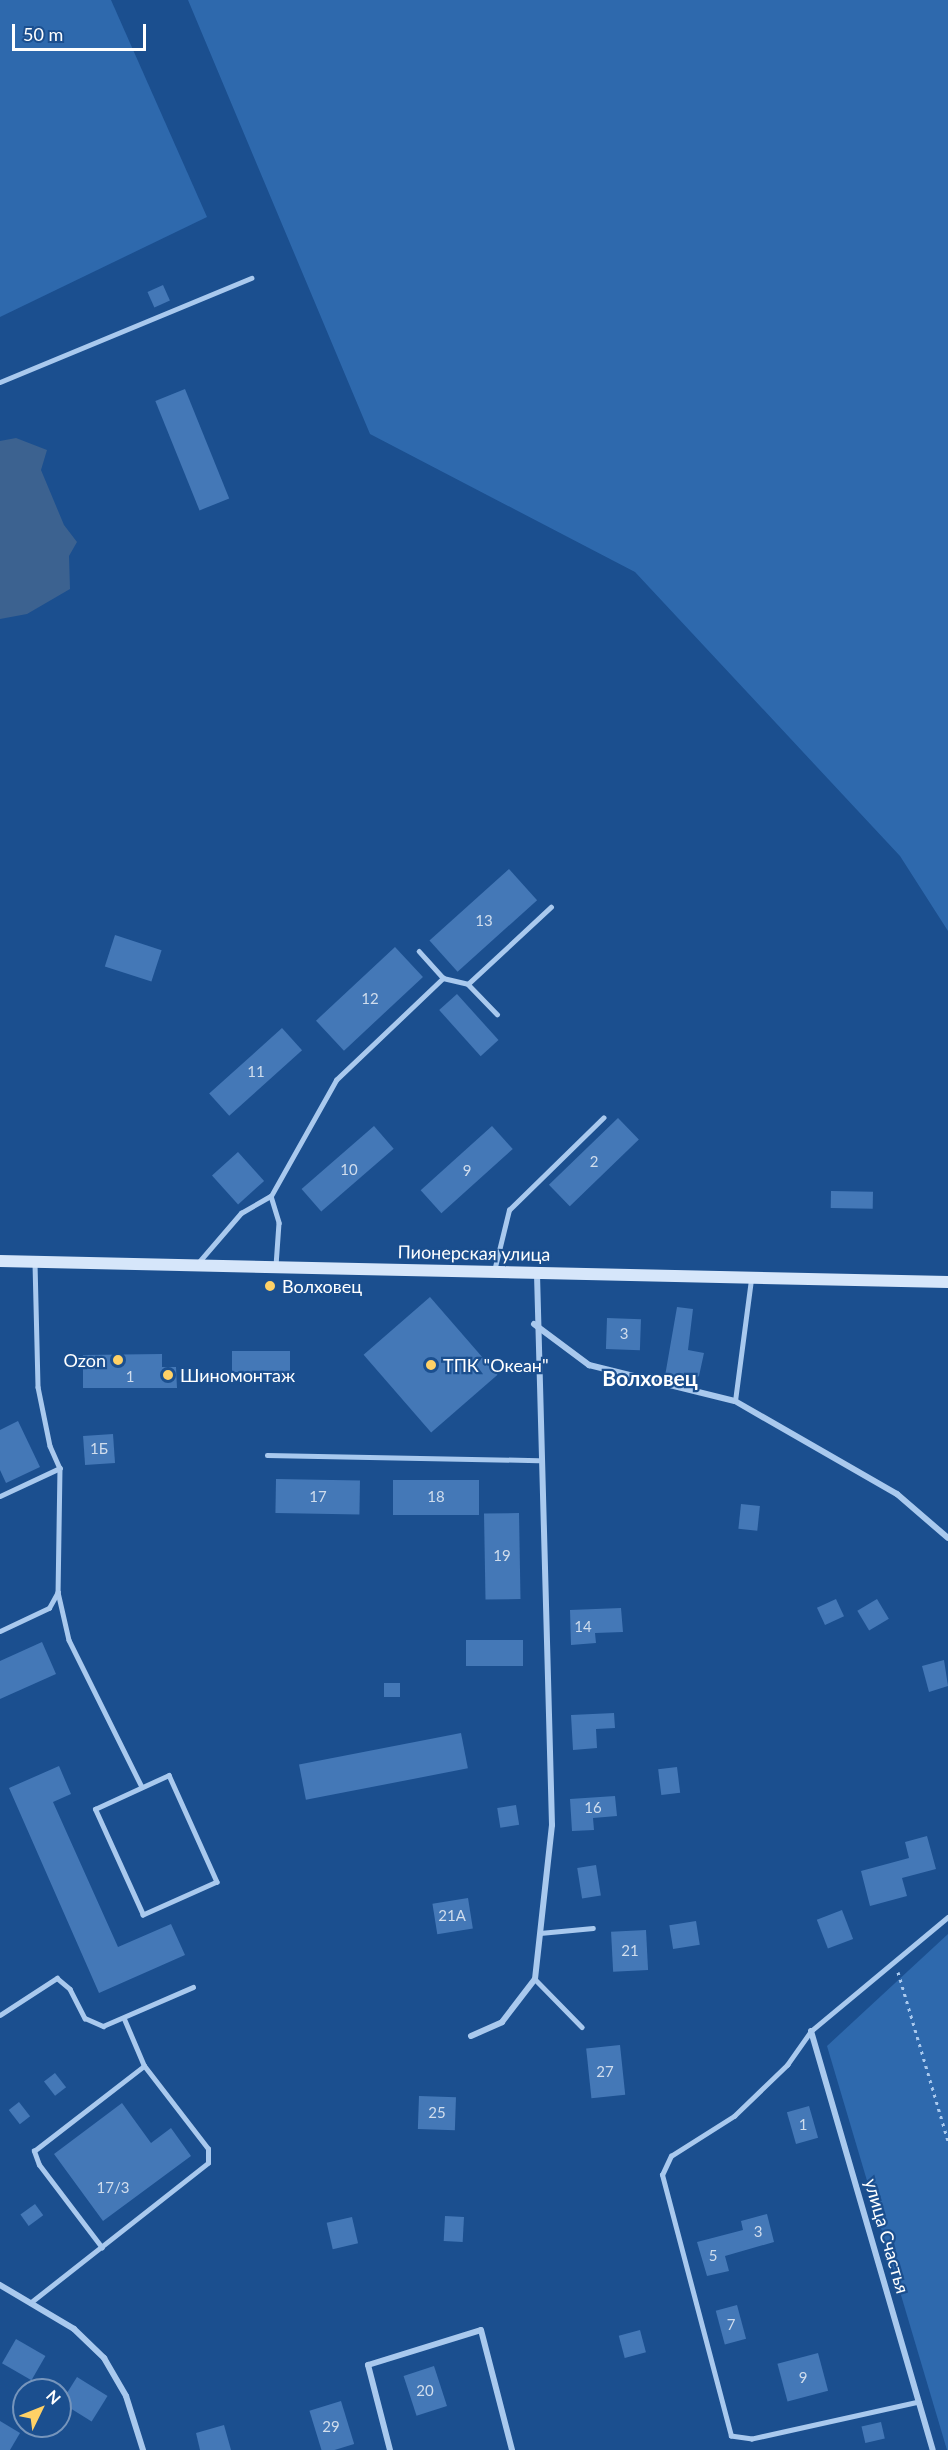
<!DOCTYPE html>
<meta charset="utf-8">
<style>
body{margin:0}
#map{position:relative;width:948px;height:2450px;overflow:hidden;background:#1b4f8f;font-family:Lato,sans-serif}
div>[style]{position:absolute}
.green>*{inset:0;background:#2e69ad}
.water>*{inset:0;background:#3c6290}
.building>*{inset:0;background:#4478b7;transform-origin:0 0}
.path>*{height:3px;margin-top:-1.5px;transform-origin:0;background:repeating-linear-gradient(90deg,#a9c9ee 0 3px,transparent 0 7.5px)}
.lane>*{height:4.5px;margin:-2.25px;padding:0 2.25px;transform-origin:2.25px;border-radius:2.25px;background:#a9c9ee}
.street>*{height:6px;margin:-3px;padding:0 3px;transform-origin:3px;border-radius:3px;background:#a9c9ee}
.secondary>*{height:12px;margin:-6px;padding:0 6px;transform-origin:6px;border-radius:6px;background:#d6e6fa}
.dots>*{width:16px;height:16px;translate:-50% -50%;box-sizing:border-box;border:3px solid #1b4f8f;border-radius:50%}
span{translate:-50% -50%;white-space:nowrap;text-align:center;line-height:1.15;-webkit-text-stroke:4.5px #1b4f8f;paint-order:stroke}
.number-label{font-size:15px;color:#d0dded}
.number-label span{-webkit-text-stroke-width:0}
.street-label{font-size:18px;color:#fff}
.poi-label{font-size:18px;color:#fff}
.left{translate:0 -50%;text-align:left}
.right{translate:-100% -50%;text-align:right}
.quarter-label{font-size:21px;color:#fff;font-weight:700}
.north{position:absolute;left:12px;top:2378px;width:60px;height:60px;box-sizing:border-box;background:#1b4f8f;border:2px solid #7695bc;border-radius:50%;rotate:47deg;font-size:16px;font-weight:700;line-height:24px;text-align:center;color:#fff}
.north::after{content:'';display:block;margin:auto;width:21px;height:27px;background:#ffd166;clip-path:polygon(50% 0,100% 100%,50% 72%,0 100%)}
.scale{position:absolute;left:12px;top:24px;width:134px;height:27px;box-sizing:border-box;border:3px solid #fff;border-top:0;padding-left:8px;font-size:18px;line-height:21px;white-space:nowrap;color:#fff;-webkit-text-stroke:4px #1b4f8f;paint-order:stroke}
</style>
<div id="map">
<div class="green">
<i style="clip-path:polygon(0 0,111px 0,207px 217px,0 317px)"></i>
<i style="clip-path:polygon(188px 0,948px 0,948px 931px,900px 856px,635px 572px,370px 434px)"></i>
<i style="clip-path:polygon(948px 1934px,948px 2450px,947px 2450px,827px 2046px)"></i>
</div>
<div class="water">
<i style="clip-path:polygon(16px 438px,47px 450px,41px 470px,64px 525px,77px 542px,69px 556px,70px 589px,27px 614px,0 619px,0 441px)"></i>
</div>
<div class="building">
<i style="left:163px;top:285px;width:17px;height:17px;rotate:66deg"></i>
<i style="left:185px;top:389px;width:118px;height:32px;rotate:68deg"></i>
<i style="left:509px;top:869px;width:42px;height:107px;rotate:48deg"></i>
<i style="left:115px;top:935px;width:49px;height:33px;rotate:18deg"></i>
<i style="left:395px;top:947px;width:41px;height:108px;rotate:47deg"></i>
<i style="left:457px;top:994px;width:62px;height:24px;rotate:48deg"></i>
<i style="left:282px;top:1028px;width:30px;height:98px;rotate:48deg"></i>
<i style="left:618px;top:1118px;width:30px;height:96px;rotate:46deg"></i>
<i style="left:374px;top:1126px;width:30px;height:96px;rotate:49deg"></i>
<i style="left:492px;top:1126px;width:31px;height:96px;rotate:48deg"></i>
<i style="left:238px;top:1152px;width:39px;height:35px;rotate:48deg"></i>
<i style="left:831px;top:1191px;width:42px;height:17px;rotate:1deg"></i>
<i style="left:430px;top:1297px;width:103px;height:88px;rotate:49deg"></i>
<i style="clip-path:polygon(677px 1307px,693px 1309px,688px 1350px,704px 1353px,699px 1376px,692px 1381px,665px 1376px)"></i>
<i style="left:607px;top:1318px;width:34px;height:31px;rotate:2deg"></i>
<i style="left:232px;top:1351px;width:58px;height:21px"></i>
<i style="clip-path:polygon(162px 1354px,162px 1367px,176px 1367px,177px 1388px,83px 1388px,83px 1355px)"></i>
<i style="clip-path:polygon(18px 1421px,40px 1467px,6px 1483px,0 1470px,0 1430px)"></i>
<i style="left:113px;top:1434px;width:29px;height:30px;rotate:86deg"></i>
<i style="left:276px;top:1479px;width:84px;height:34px;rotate:1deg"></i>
<i style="left:393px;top:1480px;width:86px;height:35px"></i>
<i style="left:741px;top:1504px;width:19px;height:25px;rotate:6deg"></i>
<i style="left:519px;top:1513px;width:86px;height:35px;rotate:89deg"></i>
<i style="left:836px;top:1599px;width:19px;height:21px;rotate:65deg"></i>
<i style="left:877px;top:1599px;width:23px;height:23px;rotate:59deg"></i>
<i style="clip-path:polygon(621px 1608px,623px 1632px,595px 1633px,596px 1643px,571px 1645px,570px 1610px)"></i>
<i style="left:466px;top:1640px;width:57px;height:26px"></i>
<i style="clip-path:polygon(42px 1642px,56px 1674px,0 1699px,0 1661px)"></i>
<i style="clip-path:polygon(944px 1660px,948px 1686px,929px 1692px,922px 1666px)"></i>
<i style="left:384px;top:1683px;width:16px;height:14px"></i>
<i style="clip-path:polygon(614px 1713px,615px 1728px,596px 1729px,597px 1748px,573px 1750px,571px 1715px)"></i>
<i style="left:461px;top:1733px;width:36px;height:165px;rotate:79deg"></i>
<i style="clip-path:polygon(59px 1766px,71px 1794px,53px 1802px,118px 1947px,171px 1924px,185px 1955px,99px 1993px,9px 1788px)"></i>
<i style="left:677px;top:1767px;width:26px;height:19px;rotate:83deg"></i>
<i style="clip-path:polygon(615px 1796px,617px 1816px,593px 1818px,594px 1830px,572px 1831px,570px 1799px)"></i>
<i style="left:516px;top:1805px;width:20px;height:19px;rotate:81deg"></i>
<i style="clip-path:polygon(927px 1836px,936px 1869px,902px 1878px,907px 1896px,870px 1906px,861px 1871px,909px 1858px,905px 1842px)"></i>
<i style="left:596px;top:1865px;width:31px;height:19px;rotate:81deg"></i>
<i style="left:468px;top:1898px;width:31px;height:36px;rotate:81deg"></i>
<i style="left:842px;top:1910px;width:31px;height:27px;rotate:69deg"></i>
<i style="left:696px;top:1921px;width:24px;height:27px;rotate:81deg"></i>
<i style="left:646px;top:1930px;width:40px;height:35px;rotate:87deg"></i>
<i style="left:620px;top:2045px;width:50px;height:34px;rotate:84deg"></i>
<i style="left:55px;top:2073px;width:18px;height:14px;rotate:52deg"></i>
<i style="left:419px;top:2096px;width:37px;height:33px;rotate:2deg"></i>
<i style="left:19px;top:2102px;width:18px;height:13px;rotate:52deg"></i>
<i style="clip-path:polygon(122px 2103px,151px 2143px,171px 2128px,191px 2156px,103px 2221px,54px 2154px)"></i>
<i style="left:809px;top:2106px;width:33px;height:23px;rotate:74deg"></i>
<i style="left:35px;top:2204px;width:14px;height:18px;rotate:54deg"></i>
<i style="clip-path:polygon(767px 2214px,774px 2242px,725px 2256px,729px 2271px,707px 2276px,697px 2242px,743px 2230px,741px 2221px)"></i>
<i style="left:445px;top:2216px;width:19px;height:25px;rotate:3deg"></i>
<i style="left:352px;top:2217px;width:27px;height:26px;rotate:77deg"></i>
<i style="left:737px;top:2305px;width:35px;height:22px;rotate:75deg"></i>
<i style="left:640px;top:2330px;width:23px;height:22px;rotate:75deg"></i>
<i style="left:16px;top:2339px;width:34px;height:28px;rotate:30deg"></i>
<i style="left:818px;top:2353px;width:39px;height:42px;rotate:75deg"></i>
<i style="left:434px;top:2366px;width:42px;height:32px;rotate:72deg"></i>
<i style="left:77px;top:2377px;width:36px;height:30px;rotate:32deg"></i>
<i style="left:341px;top:2401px;width:45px;height:33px;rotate:73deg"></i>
<i style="clip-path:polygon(0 2421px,20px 2433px,10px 2450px,0 2450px)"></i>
<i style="left:881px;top:2422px;width:17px;height:20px;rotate:77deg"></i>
<i style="clip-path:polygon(224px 2425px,231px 2450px,200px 2450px,196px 2433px)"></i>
</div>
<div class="path">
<i style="left:898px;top:1972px;width:176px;rotate:73.5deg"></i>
</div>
<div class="lane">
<i style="left:0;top:382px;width:272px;rotate:-22.5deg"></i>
<i style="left:419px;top:951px;width:36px;rotate:48deg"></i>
<i style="left:468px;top:984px;width:42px;rotate:46deg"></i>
<i style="left:271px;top:1196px;width:133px;rotate:-60.7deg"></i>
<i style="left:336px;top:1080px;width:148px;rotate:-43.6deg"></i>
<i style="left:443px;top:978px;width:26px;rotate:13deg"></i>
<i style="left:468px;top:984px;width:113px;rotate:-42.9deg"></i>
<i style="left:35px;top:1263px;width:124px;rotate:88.6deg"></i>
<i style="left:38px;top:1387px;width:60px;rotate:78.5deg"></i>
<i style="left:50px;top:1446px;width:24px;rotate:66deg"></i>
<i style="left:60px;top:1468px;width:124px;rotate:90.9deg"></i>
<i style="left:58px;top:1592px;width:49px;rotate:77.1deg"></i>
<i style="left:69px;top:1640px;width:164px;rotate:63.6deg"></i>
<i style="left:198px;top:1263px;width:66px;rotate:-49.3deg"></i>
<i style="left:241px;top:1213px;width:34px;rotate:-30deg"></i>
<i style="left:271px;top:1196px;width:28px;rotate:73deg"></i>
<i style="left:279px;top:1223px;width:43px;rotate:94deg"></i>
<i style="left:494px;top:1271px;width:63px;rotate:-76.2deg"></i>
<i style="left:509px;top:1210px;width:132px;rotate:-44.4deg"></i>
<i style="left:735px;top:1401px;width:123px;rotate:-82.5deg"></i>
<i style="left:267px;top:1455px;width:271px;rotate:1.1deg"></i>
<i style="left:0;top:1496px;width:66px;rotate:-25deg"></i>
<i style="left:0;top:1631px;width:54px;rotate:-25.1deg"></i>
<i style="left:49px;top:1608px;width:18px;rotate:-61deg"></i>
<i style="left:169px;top:1775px;width:117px;rotate:65.8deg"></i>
<i style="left:217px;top:1882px;width:81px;rotate:156deg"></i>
<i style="left:143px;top:1915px;width:116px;rotate:-114.4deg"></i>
<i style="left:95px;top:1809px;width:81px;rotate:-24.7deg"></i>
<i style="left:540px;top:1933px;width:53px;rotate:-5.4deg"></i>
<i style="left:535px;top:1979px;width:67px;rotate:45.6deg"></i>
<i style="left:0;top:2015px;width:68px;rotate:-33deg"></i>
<i style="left:57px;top:1978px;width:17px;rotate:40deg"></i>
<i style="left:70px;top:1989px;width:33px;rotate:63deg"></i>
<i style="left:85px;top:2018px;width:20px;rotate:24deg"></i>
<i style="left:103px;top:2026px;width:98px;rotate:-23.4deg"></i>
<i style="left:102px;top:2248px;width:104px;rotate:-127.2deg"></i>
<i style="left:39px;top:2165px;width:15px;rotate:-110deg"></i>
<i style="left:34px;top:2151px;width:139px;rotate:-37.7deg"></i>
<i style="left:30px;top:2303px;width:226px;rotate:-38.2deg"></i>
<i style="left:208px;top:2163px;width:14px;rotate:-90deg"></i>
<i style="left:208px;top:2149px;width:105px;rotate:-127.6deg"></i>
<i style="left:144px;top:2066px;width:51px;rotate:-113.1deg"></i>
<i style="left:919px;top:2402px;width:171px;rotate:167.5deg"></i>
<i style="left:752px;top:2439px;width:21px;rotate:-172deg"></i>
<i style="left:731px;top:2436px;width:270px;rotate:-104.8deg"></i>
<i style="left:662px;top:2175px;width:21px;rotate:-65deg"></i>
<i style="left:671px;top:2156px;width:75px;rotate:-32.4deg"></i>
<i style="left:734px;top:2116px;width:74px;rotate:-43.9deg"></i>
<i style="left:787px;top:2065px;width:42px;rotate:-54.8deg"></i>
<i style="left:811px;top:2031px;width:178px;rotate:-39.8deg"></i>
</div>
<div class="street">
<i style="left:534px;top:1324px;width:69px;rotate:36.7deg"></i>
<i style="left:589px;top:1365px;width:150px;rotate:13.9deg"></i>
<i style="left:735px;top:1401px;width:187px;rotate:29.9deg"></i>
<i style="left:897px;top:1494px;width:67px;rotate:40.8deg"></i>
<i style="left:811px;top:2031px;width:436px;rotate:73.8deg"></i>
<i style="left:471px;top:2036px;width:34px;rotate:-24deg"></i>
<i style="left:502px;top:2022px;width:54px;rotate:-52.5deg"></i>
<i style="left:535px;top:1979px;width:155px;rotate:-83.7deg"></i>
<i style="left:552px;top:1825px;width:552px;rotate:-91.56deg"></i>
<i style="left:0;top:2285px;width:86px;rotate:30.7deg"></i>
<i style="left:74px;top:2329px;width:42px;rotate:44deg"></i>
<i style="left:104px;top:2358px;width:44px;rotate:59.9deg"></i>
<i style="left:126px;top:2396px;width:57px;rotate:72.5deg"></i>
<i style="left:390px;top:2450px;width:88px;rotate:-104.5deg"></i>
<i style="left:368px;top:2365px;width:118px;rotate:-17.2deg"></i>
<i style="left:481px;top:2330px;width:124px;rotate:75.5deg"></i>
</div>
<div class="secondary">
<i style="left:0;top:1261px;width:948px;rotate:1.27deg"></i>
</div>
<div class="dots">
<i style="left:270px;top:1286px;background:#ffd166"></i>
<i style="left:118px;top:1360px;background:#ffd166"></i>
<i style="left:431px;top:1365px;background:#ffd166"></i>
<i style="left:168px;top:1375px;background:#ffd166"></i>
</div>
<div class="number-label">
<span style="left:484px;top:921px">13</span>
<span style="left:370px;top:999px">12</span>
<span style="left:256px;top:1072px">11</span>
<span style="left:594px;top:1162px">2</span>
<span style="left:349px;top:1170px">10</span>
<span style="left:467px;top:1171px">9</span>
<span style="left:624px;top:1334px">3</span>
<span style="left:130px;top:1377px">1</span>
<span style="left:99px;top:1449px">1Б</span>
<span style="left:318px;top:1497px">17</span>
<span style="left:436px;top:1497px">18</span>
<span style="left:502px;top:1556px">19</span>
<span style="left:583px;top:1627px">14</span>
<span style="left:593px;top:1808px">16</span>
<span style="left:452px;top:1916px">21А</span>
<span style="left:630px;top:1951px">21</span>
<span style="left:605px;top:2072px">27</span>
<span style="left:437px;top:2113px">25</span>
<span style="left:803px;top:2125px">1</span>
<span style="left:113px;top:2188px">17/3</span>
<span style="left:758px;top:2232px">3</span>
<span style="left:713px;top:2256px">5</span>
<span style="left:731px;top:2325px">7</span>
<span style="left:803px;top:2378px">9</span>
<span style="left:425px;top:2391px">20</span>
<span style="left:331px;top:2427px">29</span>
</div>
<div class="street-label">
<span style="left:474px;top:1253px;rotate:1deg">Пионерская улица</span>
<span style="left:887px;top:2236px;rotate:74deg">улица Счастья</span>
</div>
<div class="poi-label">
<span class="left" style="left:282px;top:1286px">Волховец</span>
<span class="right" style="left:106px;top:1360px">Ozon</span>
<span class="left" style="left:443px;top:1365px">ТПК "Океан"</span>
<span class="left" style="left:180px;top:1375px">Шиномонтаж</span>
</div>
<div class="quarter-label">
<span style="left:650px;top:1378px">Волховец</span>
</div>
<div class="north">N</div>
<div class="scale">50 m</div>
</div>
